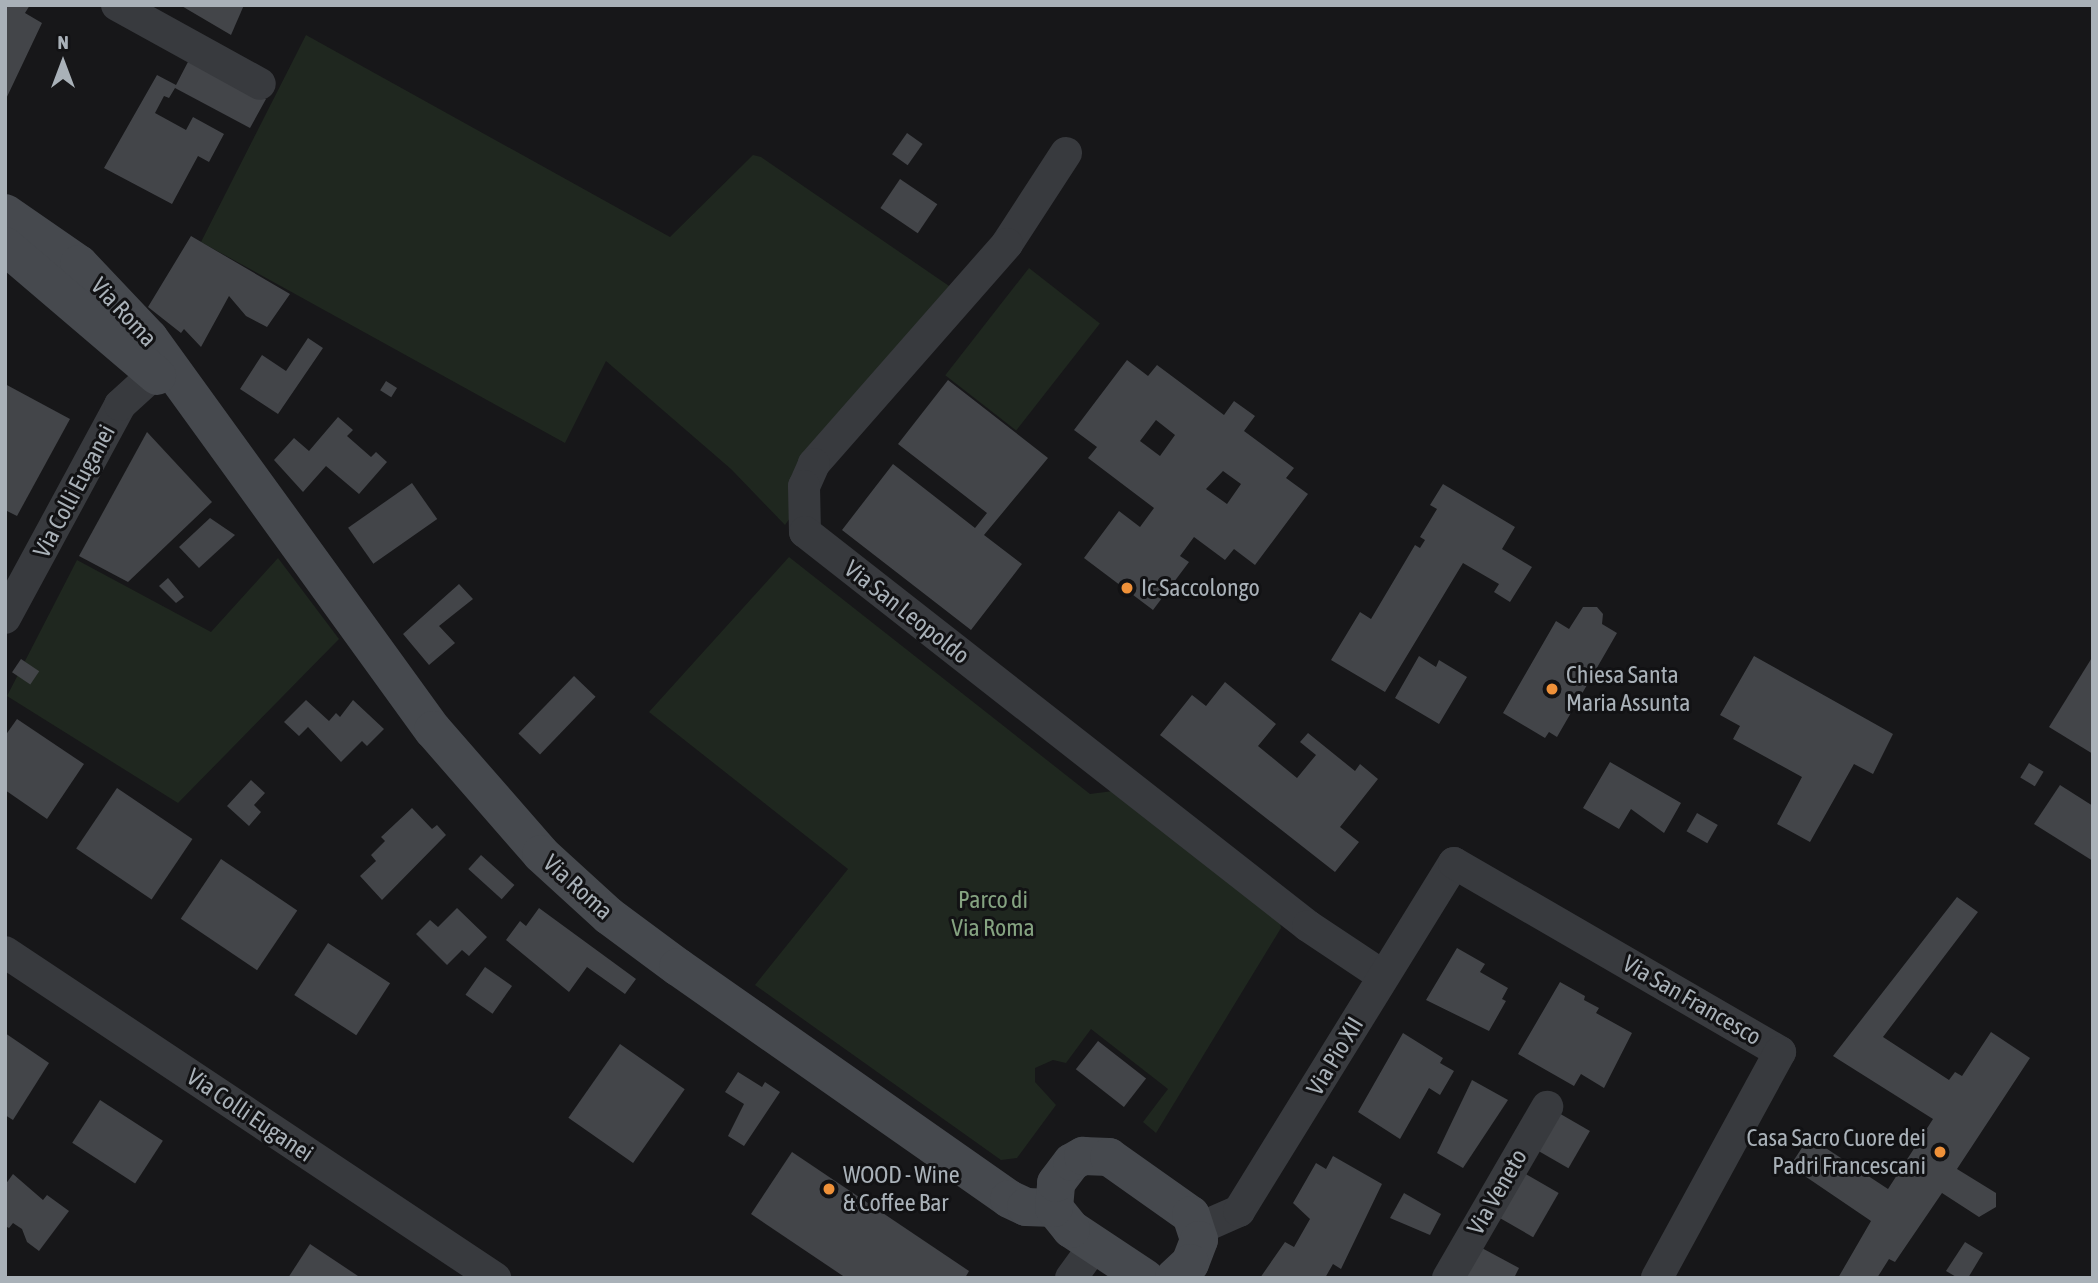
<!DOCTYPE html>
<style>
body{margin:0}
#map{position:relative;width:2098px;height:1283px;overflow:hidden;background:#171719;font-family:"Asap Condensed",sans-serif}
div>[style]{position:absolute}
.green>*{inset:0;background:#1f271f;transform-origin:0 0}
.building>*{inset:0;background:#434549;transform-origin:0 0}
.street>*{height:32px;margin:-16px;padding:0 16px;transform-origin:16px;border-radius:16px;background:#383a3e}
.secondary>*{height:38px;margin:-19px;padding:0 19px;transform-origin:19px;border-radius:19px;background:#46494e}
.dots>*{width:19px;height:19px;translate:-50% -50%;box-sizing:border-box;border:4px solid #121214;border-radius:50%}
span{translate:-50% -50%;white-space:nowrap;text-align:center;line-height:1.15;-webkit-text-stroke:6px #121214;paint-order:stroke}
.street-label{font-size:24px;color:#a9b1b8}
.poi-label{font-size:24px;color:#a9b1b8}
.left{translate:0 -50%;text-align:left}
.right{translate:-100% -50%;text-align:right}
.park-label{font-size:24px;color:#85a381}
.frame{position:absolute;inset:0;border:7px solid #a9b1b8;pointer-events:none}
.north{position:absolute;left:28px;top:28px;width:70px;height:70px;-webkit-text-stroke:5px #121214;paint-order:stroke;rotate:0deg;font-size:19px;font-weight:700;line-height:28px;text-align:center;color:#a9b1b8}
.north::after{content:'';display:block;margin:auto;width:24px;height:32px;background:#a9b1b8;clip-path:polygon(50% 0,100% 100%,50% 72%,0 100%)}
</style>
<div id="map">
<div class="green">
<i style="clip-path:polygon(306px 35px,670px 237px,753px 155px,761px 157px,952px 288px,785px 525px,731px 469px,606px 361px,565px 443px,201px 242px)"></i>
<i style="left:1029px;top:268px;width:90px;height:136px;rotate:38deg"></i>
<i style="clip-path:polygon(789px 557px,1090px 794px,1113px 791px,1279px 919px,1281px 928px,1156px 1133px,1143px 1122px,1168px 1089px,1091px 1029px,1066px 1063px,1053px 1060px,1035px 1068px,1035px 1082px,1056px 1105px,1017px 1158px,1001px 1160px,755px 985px,848px 869px,649px 712px)"></i>
<i style="clip-path:polygon(278px 558px,339px 639px,178px 803px,7px 696px,77px 560px,211px 632px)"></i>
</div>
<div class="building">
<i style="clip-path:polygon(5px 5px,30px 5px,25px 13px,42px 23px,5px 101px)"></i>
<i style="clip-path:polygon(180px 5px,244px 5px,231px 35px)"></i>
<i style="clip-path:polygon(190px 58px,266px 99px,250px 128px,175px 88px,169px 98px,164px 96px,155px 113px,186px 130px,193px 117px,224px 134px,209px 162px,198px 156px,172px 204px,104px 168px,157px 75px,176px 85px)"></i>
<i style="left:907px;top:133px;width:19px;height:26px;rotate:35deg"></i>
<i style="left:900px;top:179px;width:45px;height:35px;rotate:34deg"></i>
<i style="clip-path:polygon(191px 236px,290px 294px,267px 327px,246px 316px,229px 296px,201px 347px,184px 329px,181px 333px,148px 307px)"></i>
<i style="clip-path:polygon(308px 338px,323px 348px,278px 414px,240px 389px,262px 355px,286px 371px)"></i>
<i style="clip-path:polygon(evenodd,1127px 360px,1148px 376px,1157px 365px,1224px 415px,1234px 401px,1255px 416px,1244px 431px,1294px 468px,1286px 478px,1308px 494px,1255px 565px,1234px 549px,1225px 560px,1194px 537px,1180px 556px,1189px 562px,1153px 610px,1084px 558px,1119px 511px,1140px 527px,1154px 508px,1088px 458px,1097px 447px,1074px 430px,1127px 360px,1156px 420px,1175px 435px,1160px 456px,1140px 441px,1156px 420px,1127px 360px,1223px 471px,1241px 484px,1227px 504px,1206px 489px,1223px 471px)"></i>
<i style="clip-path:polygon(948px 380px,1048px 458px,984px 535px,1022px 564px,971px 630px,842px 530px,893px 464px,975px 528px,987px 513px,898px 444px)"></i>
<i style="left:386px;top:381px;width:13px;height:11px;rotate:32deg"></i>
<i style="clip-path:polygon(5px 384px,70px 419px,17px 516px,5px 510px)"></i>
<i style="clip-path:polygon(338px 417px,353px 430px,347px 436px,371px 457px,376px 452px,387px 462px,359px 494px,326px 466px,303px 492px,274px 460px,294px 438px,309px 451px)"></i>
<i style="clip-path:polygon(147px 432px,212px 502px,128px 582px,79px 556px)"></i>
<i style="left:412px;top:483px;width:44px;height:78px;rotate:55deg"></i>
<i style="clip-path:polygon(1443px 484px,1515px 527px,1502px 549px,1532px 567px,1510px 602px,1494px 592px,1499px 584px,1463px 563px,1385px 692px,1331px 660px,1360px 612px,1371px 619px,1415px 545px,1420px 548px,1425px 540px,1420px 537px,1437px 509px,1430px 505px)"></i>
<i style="clip-path:polygon(210px 518px,235px 535px,199px 568px,179px 547px)"></i>
<i style="clip-path:polygon(168px 578px,184px 597px,176px 603px,159px 586px)"></i>
<i style="clip-path:polygon(459px 584px,473px 599px,439px 626px,455px 643px,429px 665px,403px 634px)"></i>
<i style="clip-path:polygon(1583px 607px,1597px 607px,1603px 614px,1602px 624px,1617px 633px,1557px 737px,1549px 732px,1545px 738px,1503px 713px,1556px 621px,1569px 629px)"></i>
<i style="clip-path:polygon(1419px 656px,1436px 667px,1439px 660px,1467px 677px,1439px 724px,1395px 698px)"></i>
<i style="clip-path:polygon(1754px 656px,1893px 734px,1873px 774px,1854px 764px,1810px 842px,1777px 824px,1802px 777px,1733px 739px,1740px 726px,1720px 715px)"></i>
<i style="clip-path:polygon(2093px 656px,2093px 754px,2049px 727px)"></i>
<i style="left:21px;top:659px;width:22px;height:16px;rotate:34deg"></i>
<i style="left:574px;top:676px;width:30px;height:80px;rotate:44deg"></i>
<i style="clip-path:polygon(1225px 682px,1276px 724px,1258px 746px,1297px 778px,1316px 755px,1300px 742px,1308px 733px,1355px 771px,1360px 764px,1378px 779px,1340px 827px,1359px 842px,1335px 872px,1160px 735px,1192px 695px,1206px 706px)"></i>
<i style="clip-path:polygon(306px 700px,329px 721px,336px 713px,340px 717px,353px 700px,384px 729px,367px 746px,362px 741px,341px 762px,308px 727px,299px 736px,284px 722px)"></i>
<i style="clip-path:polygon(17px 719px,84px 764px,47px 819px,5px 790px,5px 736px)"></i>
<i style="clip-path:polygon(1610px 762px,1681px 803px,1664px 833px,1631px 809px,1619px 829px,1583px 808px)"></i>
<i style="left:2029px;top:763px;width:17px;height:17px;rotate:31deg"></i>
<i style="clip-path:polygon(251px 780px,265px 793px,254px 805px,261px 812px,249px 826px,227px 806px)"></i>
<i style="clip-path:polygon(2060px 785px,2093px 806px,2093px 861px,2034px 824px)"></i>
<i style="left:117px;top:788px;width:91px;height:73px;rotate:34deg"></i>
<i style="clip-path:polygon(412px 808px,432px 829px,437px 825px,446px 835px,382px 900px,360px 876px,376px 861px,371px 855px,385px 841px,381px 837px)"></i>
<i style="left:1697px;top:813px;width:24px;height:21px;rotate:30deg"></i>
<i style="left:481px;top:855px;width:45px;height:19px;rotate:42deg"></i>
<i style="left:221px;top:859px;width:92px;height:72px;rotate:34deg"></i>
<i style="clip-path:polygon(1957px 897px,1978px 912px,1883px 1037px,1949px 1080px,1955px 1072px,1962px 1076px,1991px 1032px,2030px 1058px,1957px 1169px,1996px 1193px,1996px 1207px,1979px 1217px,1942px 1193px,1895px 1262px,1889px 1259px,1877px 1278px,1838px 1278px,1871px 1221px,1790px 1166px,1809px 1137px,1888px 1189px,1933px 1119px,1833px 1056px)"></i>
<i style="clip-path:polygon(457px 908px,487px 937px,469px 956px,462px 950px,447px 965px,416px 934px,430px 920px,438px 927px)"></i>
<i style="clip-path:polygon(539px 908px,636px 979px,625px 994px,587px 967px,569px 992px,506px 940px,520px 921px,526px 926px)"></i>
<i style="left:328px;top:943px;width:74px;height:62px;rotate:33deg"></i>
<i style="clip-path:polygon(1457px 948px,1485px 964px,1480px 972px,1508px 988px,1502px 999px,1506px 1001px,1489px 1031px,1426px 1000px)"></i>
<i style="left:485px;top:967px;width:33px;height:34px;rotate:35deg"></i>
<i style="clip-path:polygon(1560px 982px,1585px 996px,1584px 1000px,1599px 1008px,1596px 1013px,1632px 1033px,1604px 1088px,1581px 1074px,1574px 1086px,1518px 1054px)"></i>
<i style="clip-path:polygon(5px 1033px,49px 1063px,13px 1120px,5px 1115px)"></i>
<i style="clip-path:polygon(1403px 1033px,1443px 1058px,1440px 1063px,1454px 1071px,1440px 1095px,1429px 1088px,1400px 1139px,1358px 1112px)"></i>
<i style="left:1098px;top:1041px;width:61px;height:36px;rotate:38deg"></i>
<i style="left:620px;top:1044px;width:79px;height:90px;rotate:35deg"></i>
<i style="clip-path:polygon(738px 1072px,762px 1087px,765px 1082px,780px 1092px,744px 1146px,728px 1136px,744px 1104px,725px 1092px)"></i>
<i style="clip-path:polygon(1472px 1080px,1508px 1100px,1463px 1168px,1437px 1153px)"></i>
<i style="left:100px;top:1100px;width:75px;height:51px;rotate:33deg"></i>
<i style="left:1557px;top:1112px;width:38px;height:43px;rotate:30deg"></i>
<i style="clip-path:polygon(792px 1152px,969px 1271px,965px 1278px,846px 1278px,751px 1214px)"></i>
<i style="clip-path:polygon(1333px 1156px,1382px 1184px,1341px 1269px,1333px 1264px,1325px 1278px,1260px 1278px,1285px 1242px,1294px 1247px,1310px 1219px,1293px 1203px,1316px 1163px,1326px 1169px)"></i>
<i style="left:1524px;top:1173px;width:40px;height:51px;rotate:30deg"></i>
<i style="clip-path:polygon(13px 1174px,43px 1200px,47px 1195px,69px 1211px,39px 1251px,27px 1242px,22px 1229px,13px 1223px,9px 1228px,5px 1226px,5px 1185px)"></i>
<i style="clip-path:polygon(1404px 1193px,1441px 1214px,1430px 1235px,1390px 1218px)"></i>
<i style="clip-path:polygon(1965px 1242px,1983px 1253px,1968px 1278px,1958px 1278px,1946px 1271px)"></i>
<i style="clip-path:polygon(310px 1244px,361px 1278px,288px 1278px)"></i>
<i style="clip-path:polygon(1480px 1247px,1519px 1268px,1514px 1278px,1464px 1276px)"></i>
</div>
<div class="street">
<i style="left:117px;top:5px;width:163px;rotate:28.9deg"></i>
<i style="left:1066px;top:153px;width:108px;rotate:123deg"></i>
<i style="left:1007px;top:244px;width:293px;rotate:131.3deg"></i>
<i style="left:814px;top:464px;width:24px;rotate:114deg"></i>
<i style="left:804px;top:486px;width:46px;rotate:88.8deg"></i>
<i style="left:805px;top:532px;width:639px;rotate:38.07deg"></i>
<i style="left:1308px;top:926px;width:90px;rotate:33.7deg"></i>
<i style="left:5px;top:618px;width:242px;rotate:-61.6deg"></i>
<i style="left:120px;top:405px;width:46px;rotate:-42.4deg"></i>
<i style="left:5px;top:952px;width:589px;rotate:33.64deg"></i>
<i style="left:1198px;top:1229px;width:45px;rotate:-23.7deg"></i>
<i style="left:1239px;top:1211px;width:409px;rotate:-58.3deg"></i>
<i style="left:1454px;top:863px;width:377px;rotate:30.1deg"></i>
<i style="left:1780px;top:1052px;width:257px;rotate:118.6deg"></i>
<i style="left:1071px;top:1278px;width:39px;rotate:-54deg"></i>
<i style="left:1448px;top:1278px;width:198px;rotate:-59.9deg"></i>
</div>
<div class="secondary">
<i style="left:5px;top:213px;width:90px;rotate:34.6deg"></i>
<i style="left:79px;top:264px;width:102px;rotate:46.6deg"></i>
<i style="left:149px;top:338px;width:484px;rotate:54.1deg"></i>
<i style="left:433px;top:730px;width:164px;rotate:48.9deg"></i>
<i style="left:541px;top:854px;width:92px;rotate:42.4deg"></i>
<i style="left:609px;top:916px;width:86px;rotate:36.5deg"></i>
<i style="left:678px;top:967px;width:404px;rotate:35deg"></i>
<i style="left:1009px;top:1199px;width:19px;rotate:25deg"></i>
<i style="left:1026px;top:1207px;width:28px;rotate:2deg"></i>
<i style="left:5px;top:246px;width:200px;rotate:40.5deg"></i>
<i style="left:1145px;top:1278px;width:89px;rotate:-146.5deg"></i>
<i style="left:1071px;top:1229px;width:27px;rotate:-129deg"></i>
<i style="left:1054px;top:1208px;width:25px;rotate:-85deg"></i>
<i style="left:1056px;top:1183px;width:26px;rotate:-53deg"></i>
<i style="left:1072px;top:1162px;width:13px;rotate:-29deg"></i>
<i style="left:1083px;top:1156px;width:26px;rotate:2deg"></i>
<i style="left:1109px;top:1157px;width:100px;rotate:35.3deg"></i>
<i style="left:1191px;top:1215px;width:26px;rotate:72deg"></i>
<i style="left:1199px;top:1240px;width:25px;rotate:111deg"></i>
<i style="left:1190px;top:1263px;width:22px;rotate:137deg"></i>
</div>
<div class="dots">
<i style="left:1127px;top:588px;background:#ef9139"></i>
<i style="left:1552px;top:689px;background:#ef9139"></i>
<i style="left:1940px;top:1152px;background:#ef9139"></i>
<i style="left:829px;top:1189px;background:#ef9139"></i>
</div>
<div class="street-label">
<span style="left:124px;top:312px;rotate:47deg">Via Roma</span>
<span style="left:74px;top:491px;rotate:-62deg">Via Colli Euganei</span>
<span style="left:907px;top:612px;rotate:38deg">Via San Leopoldo</span>
<span style="left:578px;top:887px;rotate:42deg">Via Roma</span>
<span style="left:1692px;top:1000px;rotate:30deg">Via San Francesco</span>
<span style="left:1335px;top:1056px;rotate:-59deg">Via Pio XII</span>
<span style="left:250px;top:1115px;rotate:34deg">Via Colli Euganei</span>
<span style="left:1497px;top:1192px;rotate:-60deg">Via Veneto</span>
</div>
<div class="poi-label">
<span class="left" style="left:1141px;top:588px">Ic Saccolongo</span>
<span class="left" style="left:1566px;top:689px">Chiesa Santa<br>Maria Assunta</span>
<span class="right" style="left:1926px;top:1152px">Casa Sacro Cuore dei<br>Padri Francescani</span>
<span class="left" style="left:843px;top:1189px">WOOD - Wine<br>&amp; Coffee Bar</span>
</div>
<div class="park-label">
<span style="left:993px;top:914px">Parco di<br>Via Roma</span>
</div>
<div class="frame"></div>
<div class="north">N</div>
</div>
